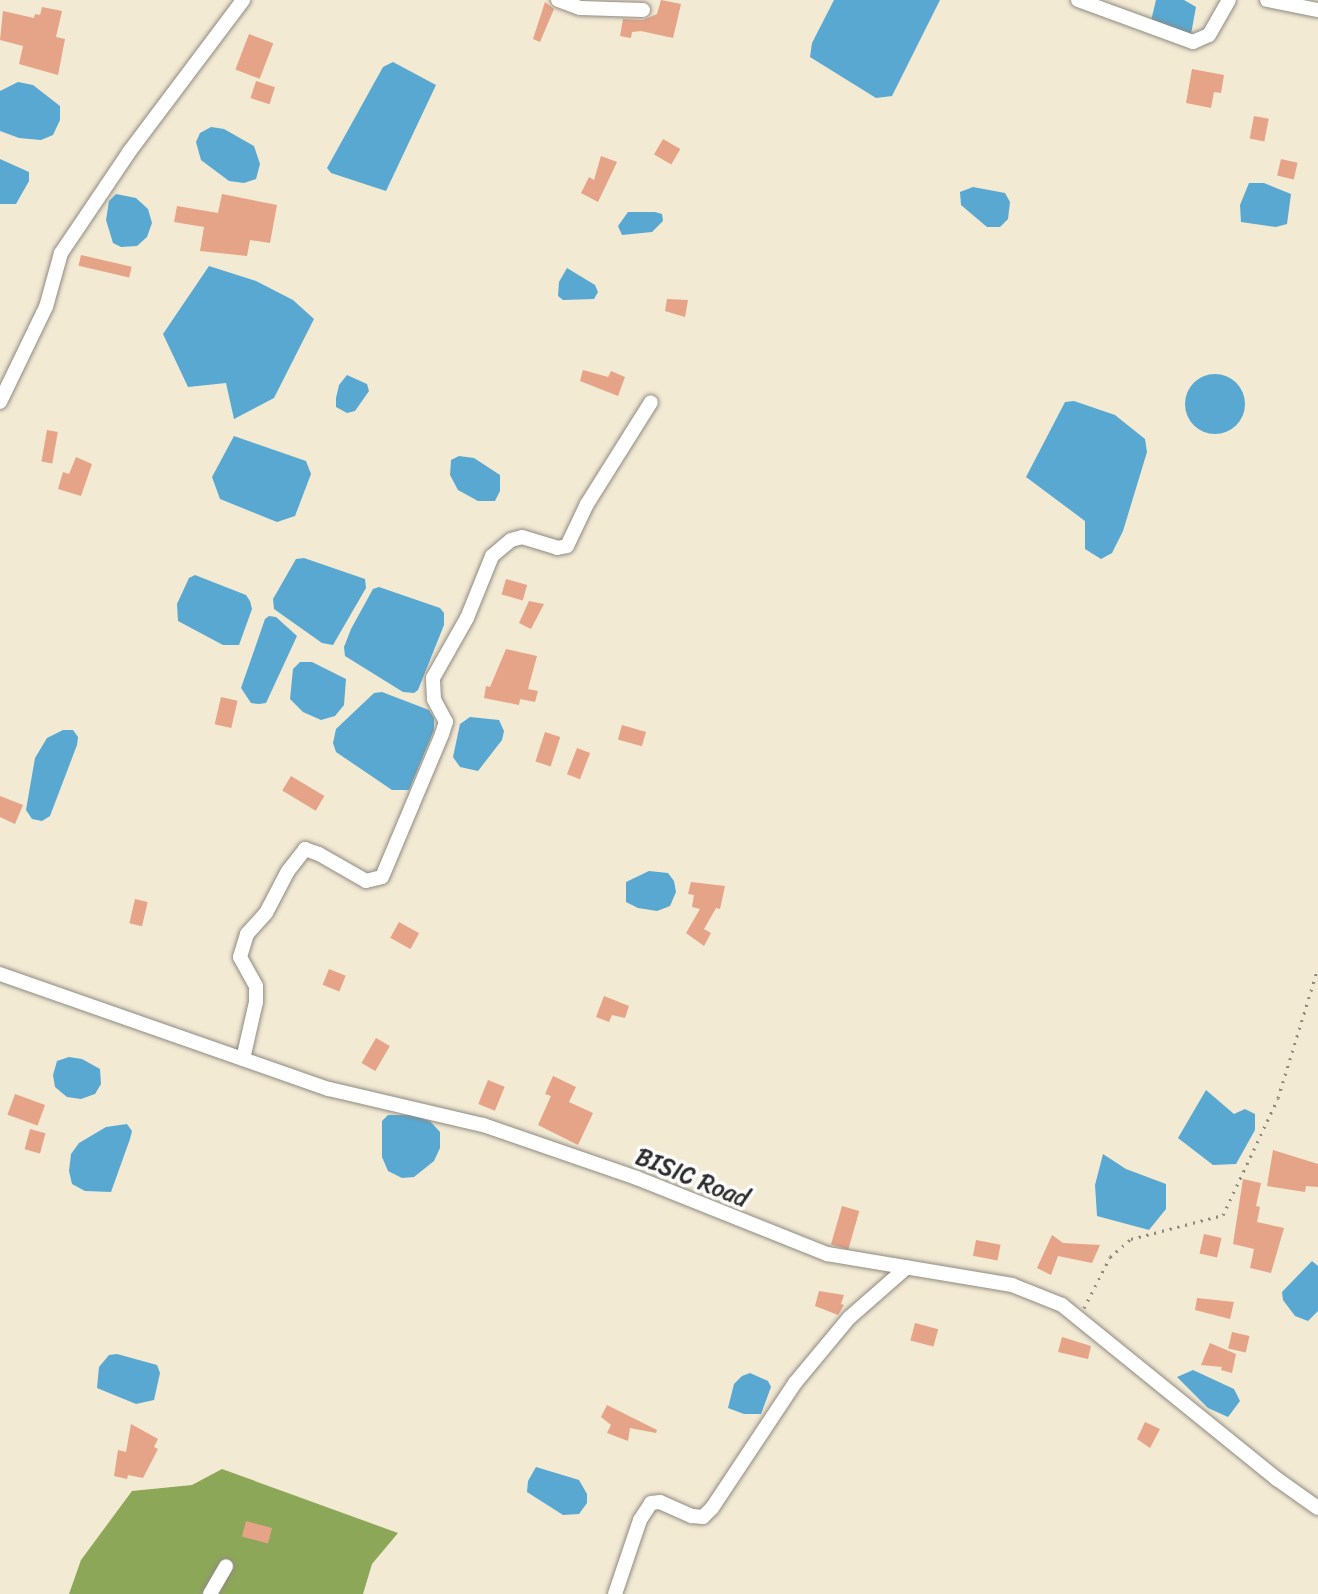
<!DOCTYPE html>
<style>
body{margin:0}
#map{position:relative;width:1318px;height:1594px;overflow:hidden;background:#f3ead4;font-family:Sriracha,sans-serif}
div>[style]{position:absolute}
.forest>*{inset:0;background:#8da759}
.water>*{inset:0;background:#58a8d2}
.round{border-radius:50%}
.building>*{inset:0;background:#e5a388;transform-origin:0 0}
.path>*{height:3px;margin-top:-1.5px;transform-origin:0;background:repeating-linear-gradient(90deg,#8f8a80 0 2px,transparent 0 8px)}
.roads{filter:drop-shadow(0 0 2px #8f8a80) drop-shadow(0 0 2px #8f8a80)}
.minor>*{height:14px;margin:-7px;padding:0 7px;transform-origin:7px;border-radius:7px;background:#fff}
span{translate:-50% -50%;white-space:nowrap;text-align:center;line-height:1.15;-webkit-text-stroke:7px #fff;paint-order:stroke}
.street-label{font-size:24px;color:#2b2b2b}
</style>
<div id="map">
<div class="forest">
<i style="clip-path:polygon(222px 1469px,398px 1533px,372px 1564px,363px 1594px,69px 1594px,81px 1560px,132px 1491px,192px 1485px)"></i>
</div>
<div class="water">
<i style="clip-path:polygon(834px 0,940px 0,892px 96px,876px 98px,810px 57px,812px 43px)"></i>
<i style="clip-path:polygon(1156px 0,1184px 0,1196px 7px,1191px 34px,1150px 25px)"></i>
<i style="clip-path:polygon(393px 62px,436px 85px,386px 191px,331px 173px,327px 168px,383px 67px)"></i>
<i style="clip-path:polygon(18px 82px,33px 85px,60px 106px,60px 120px,53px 135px,41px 140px,19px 138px,0 131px,0 91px)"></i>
<i style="clip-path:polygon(211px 127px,224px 129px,254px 146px,260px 164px,256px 179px,244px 183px,229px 181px,201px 160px,196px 142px,200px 133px)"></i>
<i style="clip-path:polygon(0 159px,29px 172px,29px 181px,16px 204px,0 204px)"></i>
<i style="clip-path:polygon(1249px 183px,1264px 183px,1291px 194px,1287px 224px,1276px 227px,1241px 222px,1240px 205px)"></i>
<i style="clip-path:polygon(973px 187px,1005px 193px,1010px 202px,1008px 219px,1000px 227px,987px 227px,961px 205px,960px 192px)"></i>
<i style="clip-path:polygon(116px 194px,136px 198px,148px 209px,152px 223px,147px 237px,137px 246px,121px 247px,113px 243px,106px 220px,109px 201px)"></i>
<i style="clip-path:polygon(628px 212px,655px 212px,662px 214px,663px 221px,652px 232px,622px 235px,618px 226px)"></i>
<i style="clip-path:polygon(209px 266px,256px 281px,293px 300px,314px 319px,274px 398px,234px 419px,226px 383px,188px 387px,163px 334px)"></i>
<i style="clip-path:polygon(567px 268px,595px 285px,598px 292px,594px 299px,563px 300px,558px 296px,559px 282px)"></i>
<i class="round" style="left:1185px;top:374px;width:60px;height:60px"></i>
<i style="clip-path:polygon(347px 375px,367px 384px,369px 391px,355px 411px,347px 413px,336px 407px,336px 398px,339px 385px)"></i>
<i style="clip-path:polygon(1074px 401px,1115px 415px,1145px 439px,1147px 452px,1123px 531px,1112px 553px,1101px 559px,1085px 549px,1085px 521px,1026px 477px,1065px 402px)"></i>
<i style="clip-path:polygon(234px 436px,306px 461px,311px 474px,295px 516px,277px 522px,220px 499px,212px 477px)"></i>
<i style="clip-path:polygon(459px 456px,474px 458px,500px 475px,500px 491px,495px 501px,478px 501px,458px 490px,450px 475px,451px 460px)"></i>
<i style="clip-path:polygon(304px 558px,365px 579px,366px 588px,333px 645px,322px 643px,274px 609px,273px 599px,296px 559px)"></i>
<i style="clip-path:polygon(195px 575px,246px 595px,250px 601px,252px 609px,239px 645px,223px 645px,178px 621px,177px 604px,189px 578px)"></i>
<i style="clip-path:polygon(379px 587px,440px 608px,444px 613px,444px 625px,418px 690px,414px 693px,403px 692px,345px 656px,344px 647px,351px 629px,373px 589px)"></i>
<i style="clip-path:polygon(269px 616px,276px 617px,297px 636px,266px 703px,259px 704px,251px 703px,241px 688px,265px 619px)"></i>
<i style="clip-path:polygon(300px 662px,312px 662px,346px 679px,344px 705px,335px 716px,321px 720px,303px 712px,290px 699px,293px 669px)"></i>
<i style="clip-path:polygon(382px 692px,429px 710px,434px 718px,434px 730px,409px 790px,392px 790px,336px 752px,333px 743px,336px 729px,374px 693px)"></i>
<i style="clip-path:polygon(470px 717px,499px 720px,504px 731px,502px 740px,478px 771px,460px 767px,453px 757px,460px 724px)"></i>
<i style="clip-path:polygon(63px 730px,73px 730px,78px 737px,77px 745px,50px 816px,42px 821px,32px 819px,26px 810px,35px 758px,47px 738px)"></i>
<i style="clip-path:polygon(649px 871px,668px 873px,674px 881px,676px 892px,670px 906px,657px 911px,638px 908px,626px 902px,626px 882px)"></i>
<i style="clip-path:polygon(69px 1057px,82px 1059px,100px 1069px,101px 1084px,95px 1094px,81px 1099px,67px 1097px,55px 1087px,53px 1075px,57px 1061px)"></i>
<i style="clip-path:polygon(1206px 1090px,1234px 1114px,1245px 1109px,1255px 1114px,1255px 1130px,1236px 1164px,1213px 1165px,1178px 1138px)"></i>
<i style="clip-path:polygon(388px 1115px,410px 1115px,430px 1121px,440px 1132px,440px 1148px,434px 1161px,414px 1177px,402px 1178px,388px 1171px,382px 1157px,382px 1121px)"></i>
<i style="clip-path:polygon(127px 1124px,132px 1131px,130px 1139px,111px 1192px,85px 1191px,72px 1184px,69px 1171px,71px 1154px,79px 1143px,106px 1127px)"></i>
<i style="clip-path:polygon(1103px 1154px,1126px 1169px,1166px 1184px,1166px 1209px,1149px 1230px,1097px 1216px,1095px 1185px)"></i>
<i style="clip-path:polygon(1312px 1261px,1318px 1266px,1318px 1311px,1308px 1321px,1295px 1316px,1283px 1300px,1282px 1292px)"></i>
<i style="clip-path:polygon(117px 1354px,157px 1365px,160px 1373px,154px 1400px,136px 1404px,97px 1388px,99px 1367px,109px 1355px)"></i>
<i style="clip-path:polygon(1193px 1370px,1234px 1389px,1240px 1401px,1228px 1417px,1208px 1408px,1177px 1377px)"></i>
<i style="clip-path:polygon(750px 1373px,768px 1381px,771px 1387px,761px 1414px,744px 1414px,728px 1408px,734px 1384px,742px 1376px)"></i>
<i style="clip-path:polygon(536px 1467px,579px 1480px,587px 1494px,587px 1503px,579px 1514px,563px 1515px,527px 1492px,528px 1481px)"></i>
</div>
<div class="building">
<i style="clip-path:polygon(661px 0,681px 4px,673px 38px,641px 31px,632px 32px,631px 38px,620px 36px,623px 19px,643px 20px,657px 14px)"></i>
<i style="clip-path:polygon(545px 2px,554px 9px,540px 42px,533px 39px)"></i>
<i style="clip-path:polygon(42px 7px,62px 11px,56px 37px,65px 39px,58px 75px,19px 64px,23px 46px,0 40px,3px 11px,34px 18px,35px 14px,40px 15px)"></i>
<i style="left:249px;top:34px;width:26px;height:38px;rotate:21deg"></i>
<i style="clip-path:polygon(1192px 69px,1224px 75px,1221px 93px,1214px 92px,1211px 108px,1186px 103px)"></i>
<i style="left:256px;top:81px;width:20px;height:18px;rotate:18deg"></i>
<i style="left:1254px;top:116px;width:15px;height:23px;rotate:11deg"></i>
<i style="left:663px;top:139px;width:20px;height:18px;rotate:30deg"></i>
<i style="clip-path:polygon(601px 156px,617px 162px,598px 202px,581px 193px,589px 177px,594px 180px)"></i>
<i style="left:1281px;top:159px;width:17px;height:17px;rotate:13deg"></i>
<i style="clip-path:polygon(222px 194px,277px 205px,270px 243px,250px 240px,247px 256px,200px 251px,204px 227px,174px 222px,177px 206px,218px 213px)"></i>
<i style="left:81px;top:255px;width:52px;height:11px;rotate:13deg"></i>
<i style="clip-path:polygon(667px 299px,688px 300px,685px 317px,665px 311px)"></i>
<i style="clip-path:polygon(583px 370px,608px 377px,611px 371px,625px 377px,618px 396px,580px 381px)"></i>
<i style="left:47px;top:430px;width:11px;height:32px;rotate:10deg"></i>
<i style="clip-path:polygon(76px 457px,92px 464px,81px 496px,58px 489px,63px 472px,69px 474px)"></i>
<i style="left:506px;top:579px;width:22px;height:16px;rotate:16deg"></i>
<i style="clip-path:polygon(529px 601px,544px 604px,531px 629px,519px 623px)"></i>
<i style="clip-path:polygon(506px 649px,537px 656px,528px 689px,538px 691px,535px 702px,520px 699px,519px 705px,484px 698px,486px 686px,490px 687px)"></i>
<i style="left:221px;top:697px;width:17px;height:28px;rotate:13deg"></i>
<i style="left:622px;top:725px;width:25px;height:15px;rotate:16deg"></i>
<i style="left:545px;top:732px;width:16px;height:31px;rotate:18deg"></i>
<i style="left:577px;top:748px;width:14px;height:28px;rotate:21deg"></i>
<i style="left:291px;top:776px;width:39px;height:17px;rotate:31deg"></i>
<i style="clip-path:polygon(0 796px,23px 805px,15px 824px,0 817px)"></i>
<i style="clip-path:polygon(691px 882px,725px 886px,720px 909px,716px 908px,704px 929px,711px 933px,704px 946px,686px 933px,700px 909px,692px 907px,694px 895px,688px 894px)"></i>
<i style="left:135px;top:899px;width:13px;height:25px;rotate:13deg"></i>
<i style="left:399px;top:922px;width:23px;height:18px;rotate:29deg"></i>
<i style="left:329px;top:969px;width:18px;height:17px;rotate:22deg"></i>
<i style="clip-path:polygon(604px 996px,629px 1006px,625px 1018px,612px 1015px,609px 1022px,596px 1017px)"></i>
<i style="left:376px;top:1038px;width:16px;height:29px;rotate:30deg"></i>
<i style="clip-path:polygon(553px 1076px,576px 1087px,569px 1102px,593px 1113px,578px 1145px,538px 1125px,551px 1096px,545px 1094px)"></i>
<i style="left:488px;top:1080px;width:18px;height:26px;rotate:22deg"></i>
<i style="left:15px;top:1094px;width:32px;height:22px;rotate:20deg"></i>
<i style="left:30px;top:1129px;width:16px;height:21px;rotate:15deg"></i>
<i style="clip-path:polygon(1273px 1150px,1318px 1164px,1318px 1187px,1306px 1186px,1305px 1192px,1267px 1186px)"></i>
<i style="clip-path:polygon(1243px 1179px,1261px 1183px,1256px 1206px,1260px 1207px,1257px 1222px,1284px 1228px,1271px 1273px,1250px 1268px,1254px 1249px,1233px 1244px)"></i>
<i style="left:842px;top:1206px;width:18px;height:40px;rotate:16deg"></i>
<i style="left:1204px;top:1234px;width:18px;height:20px;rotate:13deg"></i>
<i style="clip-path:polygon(1052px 1235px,1063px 1243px,1100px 1245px,1092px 1263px,1058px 1256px,1051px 1275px,1037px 1268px)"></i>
<i style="left:976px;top:1240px;width:25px;height:16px;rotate:11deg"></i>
<i style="clip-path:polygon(819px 1291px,844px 1295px,841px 1304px,844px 1305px,838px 1315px,815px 1306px)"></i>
<i style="clip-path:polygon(1197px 1298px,1234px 1302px,1230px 1319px,1195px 1310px)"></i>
<i style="left:915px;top:1323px;width:24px;height:18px;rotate:15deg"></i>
<i style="left:1232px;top:1332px;width:18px;height:17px;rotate:13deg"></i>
<i style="clip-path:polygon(1062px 1337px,1091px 1346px,1088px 1359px,1058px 1352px)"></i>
<i style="clip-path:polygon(1210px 1343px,1236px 1354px,1232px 1373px,1221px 1370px,1222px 1367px,1201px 1365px)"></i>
<i style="clip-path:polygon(607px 1405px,657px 1430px,656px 1433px,630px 1428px,628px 1441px,607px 1433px,611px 1425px,601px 1417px)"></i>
<i style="clip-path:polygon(1145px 1422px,1160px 1429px,1150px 1448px,1137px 1439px)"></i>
<i style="clip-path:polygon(131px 1424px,158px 1439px,154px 1447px,158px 1449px,143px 1478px,128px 1475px,127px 1479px,114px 1476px,118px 1450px,126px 1452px)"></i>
<i style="left:246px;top:1521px;width:27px;height:16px;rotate:15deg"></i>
</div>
<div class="path">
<i style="left:1084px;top:1308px;width:57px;rotate:-63deg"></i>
<i style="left:1110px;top:1257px;width:28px;rotate:-41deg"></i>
<i style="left:1131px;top:1239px;width:95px;rotate:-14.6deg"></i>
<i style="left:1223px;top:1215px;width:129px;rotate:-64.8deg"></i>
<i style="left:1278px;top:1098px;width:136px;rotate:-72.9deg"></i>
</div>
<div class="roads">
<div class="minor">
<i style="left:558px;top:0;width:23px;rotate:20deg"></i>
<i style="left:580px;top:8px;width:63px;rotate:1.8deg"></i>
<i style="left:1078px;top:0;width:122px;rotate:20.1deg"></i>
<i style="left:1193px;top:42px;width:17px;rotate:-24deg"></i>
<i style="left:1209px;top:35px;width:40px;rotate:-60.3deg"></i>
<i style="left:1267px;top:0;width:52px;rotate:11.1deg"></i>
<i style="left:0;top:402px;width:106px;rotate:-64.2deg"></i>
<i style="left:46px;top:307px;width:56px;rotate:-74.5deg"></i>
<i style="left:61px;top:253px;width:122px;rotate:-56deg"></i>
<i style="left:129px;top:152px;width:190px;rotate:-53.1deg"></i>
<i style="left:0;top:974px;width:349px;rotate:19.3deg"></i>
<i style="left:329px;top:1089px;width:158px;rotate:13.2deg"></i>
<i style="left:483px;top:1125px;width:163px;rotate:19deg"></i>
<i style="left:637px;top:1178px;width:205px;rotate:21.8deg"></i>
<i style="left:827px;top:1254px;width:188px;rotate:9.5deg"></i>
<i style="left:1012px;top:1285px;width:54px;rotate:21.8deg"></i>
<i style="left:1062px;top:1305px;width:277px;rotate:39deg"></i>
<i style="left:1277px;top:1479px;width:50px;rotate:35.3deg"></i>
<i style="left:243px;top:1059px;width:58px;rotate:-77.2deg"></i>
<i style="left:256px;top:1002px;width:16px;rotate:-90deg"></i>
<i style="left:256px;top:986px;width:33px;rotate:-119deg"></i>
<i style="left:240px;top:957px;width:24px;rotate:-73deg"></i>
<i style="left:247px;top:934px;width:28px;rotate:-48deg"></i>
<i style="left:266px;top:913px;width:47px;rotate:-62.4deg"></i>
<i style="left:288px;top:871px;width:28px;rotate:-52deg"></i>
<i style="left:305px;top:849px;width:15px;rotate:20deg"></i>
<i style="left:319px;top:854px;width:54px;rotate:29.9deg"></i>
<i style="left:366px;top:881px;width:16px;rotate:-14deg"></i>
<i style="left:382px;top:877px;width:155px;rotate:-67.2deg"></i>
<i style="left:442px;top:734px;width:13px;rotate:-72deg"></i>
<i style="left:446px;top:722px;width:26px;rotate:-118deg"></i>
<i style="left:434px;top:699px;width:21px;rotate:-93deg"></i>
<i style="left:433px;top:678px;width:69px;rotate:-60.5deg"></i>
<i style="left:467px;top:618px;width:67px;rotate:-68deg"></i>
<i style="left:492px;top:556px;width:25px;rotate:-40deg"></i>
<i style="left:511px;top:540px;width:11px;rotate:-15deg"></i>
<i style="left:522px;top:537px;width:37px;rotate:17deg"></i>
<i style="left:557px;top:548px;width:10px;rotate:-11deg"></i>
<i style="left:567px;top:546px;width:47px;rotate:-64.5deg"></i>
<i style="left:587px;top:504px;width:120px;rotate:-57.9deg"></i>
<i style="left:210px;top:1594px;width:32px;rotate:-60deg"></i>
<i style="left:615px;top:1594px;width:78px;rotate:-71.3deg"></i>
<i style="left:640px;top:1520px;width:20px;rotate:-57deg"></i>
<i style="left:651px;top:1503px;width:9px;rotate:-6deg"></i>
<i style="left:660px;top:1502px;width:35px;rotate:24deg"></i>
<i style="left:692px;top:1516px;width:11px;rotate:5deg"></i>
<i style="left:703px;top:1517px;width:13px;rotate:-45deg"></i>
<i style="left:712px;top:1508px;width:150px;rotate:-56.4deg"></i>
<i style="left:795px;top:1383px;width:85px;rotate:-50.3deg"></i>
<i style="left:849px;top:1318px;width:77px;rotate:-41.3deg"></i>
</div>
</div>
<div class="street-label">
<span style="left:692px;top:1178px;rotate:22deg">BISIC Road</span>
</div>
</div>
